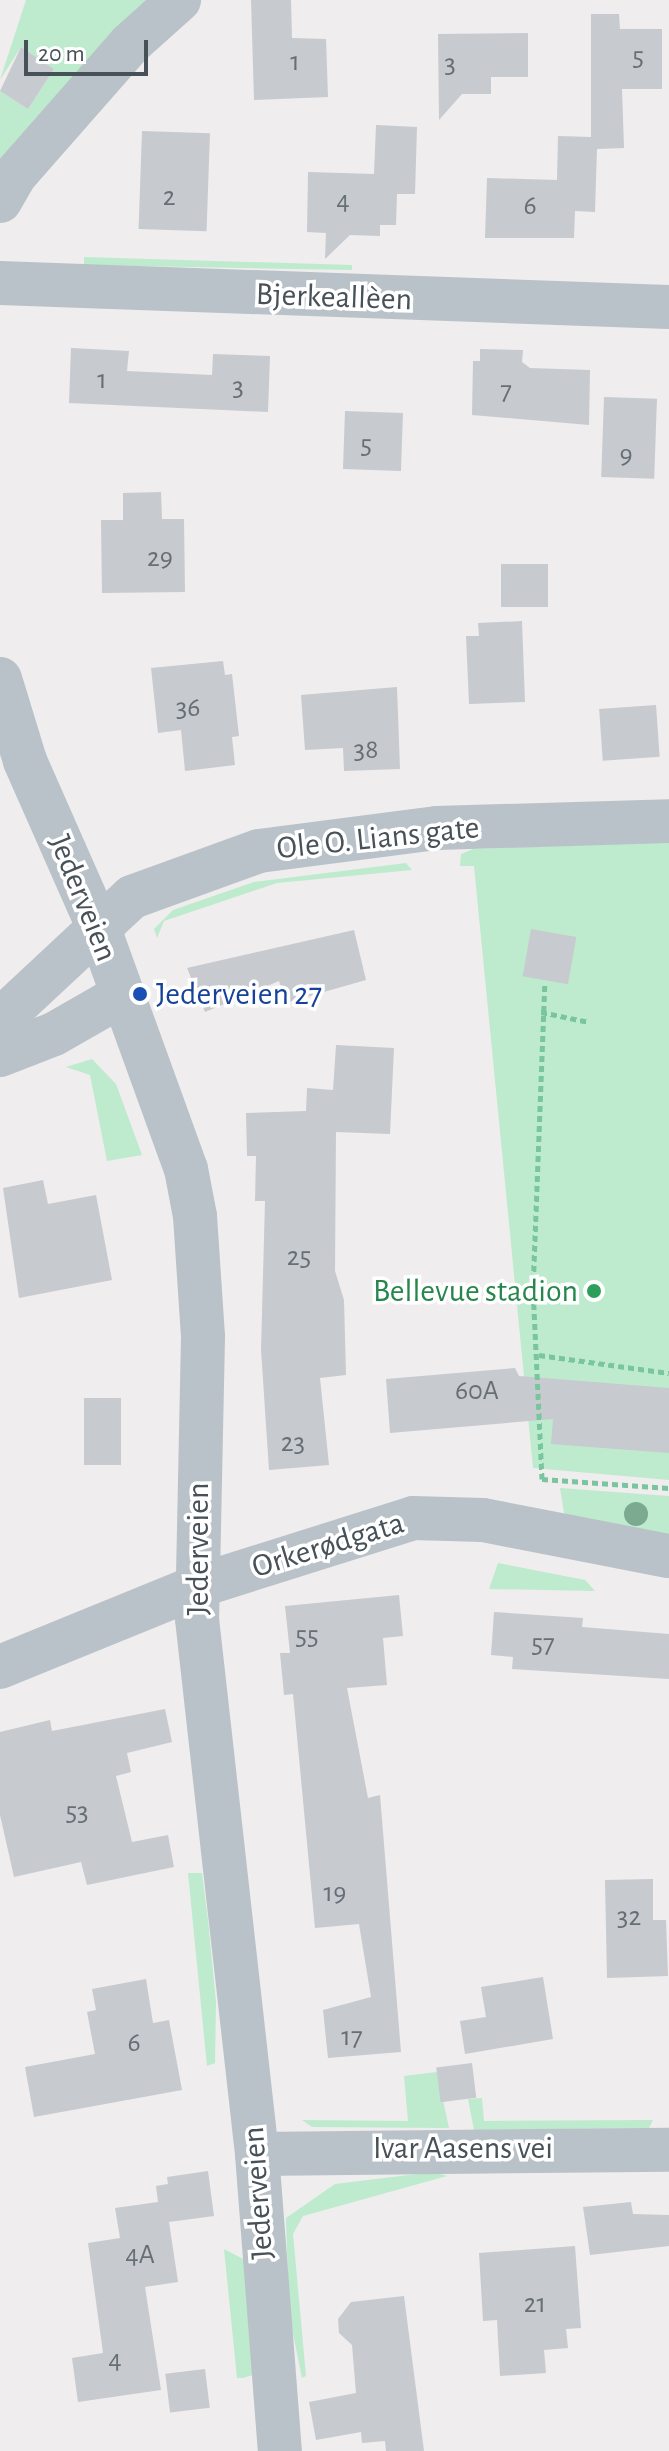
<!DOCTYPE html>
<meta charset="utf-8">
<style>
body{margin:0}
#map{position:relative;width:669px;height:2451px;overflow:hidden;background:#efeded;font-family:"Alegreya Sans",sans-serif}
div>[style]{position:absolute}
.green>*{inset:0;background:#beeace}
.building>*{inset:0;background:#c7cacf;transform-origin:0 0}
.path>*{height:5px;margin-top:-2.5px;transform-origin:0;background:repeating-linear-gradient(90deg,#79c59d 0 6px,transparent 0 10px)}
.minor>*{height:44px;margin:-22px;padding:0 22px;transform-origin:22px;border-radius:22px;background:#b9c2c8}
.trees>*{width:24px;height:24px;margin:-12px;border-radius:50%;background:#7caa91}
.dots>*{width:22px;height:22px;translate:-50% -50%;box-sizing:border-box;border:4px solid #fff;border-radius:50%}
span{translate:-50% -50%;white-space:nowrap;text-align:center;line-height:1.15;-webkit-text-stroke:7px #fff;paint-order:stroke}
.number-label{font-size:28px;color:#676f76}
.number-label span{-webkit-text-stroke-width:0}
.street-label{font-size:32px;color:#475158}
.transit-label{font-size:32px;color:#164399}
.left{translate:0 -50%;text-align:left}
.leisure-label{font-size:32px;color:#27864d}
.right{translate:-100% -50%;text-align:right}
.scale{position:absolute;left:24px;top:40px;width:124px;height:36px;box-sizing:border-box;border:4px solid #475158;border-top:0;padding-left:10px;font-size:24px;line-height:28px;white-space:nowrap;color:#475158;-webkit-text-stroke:6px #fff;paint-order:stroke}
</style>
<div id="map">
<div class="green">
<i style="clip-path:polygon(26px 0,162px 0,0 177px,0 91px,28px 109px,54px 69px,21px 47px,0 80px)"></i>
<i style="clip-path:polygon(84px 257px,352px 265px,352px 270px,84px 265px)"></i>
<i style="clip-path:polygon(669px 842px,669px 1480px,533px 1468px,474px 866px,460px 866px,461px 854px,473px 849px)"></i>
<i style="clip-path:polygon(406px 863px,412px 870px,277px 883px,164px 921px,157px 938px,154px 929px,173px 910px,254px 882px)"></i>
<i style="clip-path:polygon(92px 1059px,116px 1084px,142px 1155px,107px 1161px,90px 1075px,66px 1067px)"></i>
<i style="clip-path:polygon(560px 1488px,669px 1496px,669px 1535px,565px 1519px)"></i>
<i style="clip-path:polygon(498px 1563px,585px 1580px,595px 1591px,489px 1589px)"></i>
<i style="clip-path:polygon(188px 1873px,202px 1873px,208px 1920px,216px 2002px,215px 2063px,207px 2066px)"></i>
<i style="clip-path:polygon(437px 2072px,449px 2128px,312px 2127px,302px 2120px,408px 2121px,404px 2076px)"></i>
<i style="clip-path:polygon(482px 2098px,484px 2121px,653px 2120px,649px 2128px,474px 2130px,468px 2099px)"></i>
<i style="clip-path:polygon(434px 2172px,447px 2176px,303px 2216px,293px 2234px,306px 2376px,302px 2378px,289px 2314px,286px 2218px,335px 2184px)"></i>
<i style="clip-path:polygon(224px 2249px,245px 2260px,253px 2375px,243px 2378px,237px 2378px)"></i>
</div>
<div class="building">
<i style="clip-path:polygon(251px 0,291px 0,292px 38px,326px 39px,328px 97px,254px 100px)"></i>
<i style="clip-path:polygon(591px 14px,619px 14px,620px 29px,662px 29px,662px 89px,622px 89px,624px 148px,597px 149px,595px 212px,575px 211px,574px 238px,485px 238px,487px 178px,557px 180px,558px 136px,591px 137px)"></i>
<i style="clip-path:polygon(528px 33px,528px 77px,491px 77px,491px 94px,462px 94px,439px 120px,438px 34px)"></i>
<i style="clip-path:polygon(21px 47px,54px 69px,28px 109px,0 91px)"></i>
<i style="clip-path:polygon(376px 125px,417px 127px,415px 194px,397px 194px,396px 225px,380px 225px,380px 236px,350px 235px,325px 259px,326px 233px,307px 232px,308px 172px,374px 174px)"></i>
<i style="left:142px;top:131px;width:68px;height:98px;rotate:2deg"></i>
<i style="clip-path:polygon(71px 348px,129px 351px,127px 371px,212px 375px,213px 354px,270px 356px,268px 412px,69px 403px)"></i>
<i style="clip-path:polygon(480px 349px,523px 350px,522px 362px,530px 368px,590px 370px,589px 425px,472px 415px,473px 361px,480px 361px)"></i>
<i style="left:604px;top:397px;width:53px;height:80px;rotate:2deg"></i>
<i style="left:345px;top:411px;width:58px;height:58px;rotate:2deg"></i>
<i style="clip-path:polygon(161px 492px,162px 519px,184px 519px,185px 592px,102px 593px,101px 520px,123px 520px,123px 493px)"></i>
<i style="left:501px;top:564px;width:47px;height:43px"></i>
<i style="clip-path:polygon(522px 621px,525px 702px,469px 704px,466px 636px,479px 636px,478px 623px)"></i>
<i style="clip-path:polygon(223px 661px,225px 675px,232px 674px,239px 736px,232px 737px,235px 765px,185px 771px,181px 730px,158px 733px,151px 668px)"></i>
<i style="clip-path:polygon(397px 687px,400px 769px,344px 771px,343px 748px,305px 750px,301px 695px)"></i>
<i style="left:656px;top:705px;width:52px;height:57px;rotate:86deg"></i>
<i style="left:531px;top:929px;width:46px;height:48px;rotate:10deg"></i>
<i style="clip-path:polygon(354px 930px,366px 980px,285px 1003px,279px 981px,205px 1012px,187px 968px)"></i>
<i style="clip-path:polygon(336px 1045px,394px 1048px,390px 1134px,336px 1132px,335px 1271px,344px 1300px,346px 1375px,320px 1378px,329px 1465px,269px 1470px,261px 1350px,265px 1201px,255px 1201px,256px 1156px,247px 1156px,246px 1113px,306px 1111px,307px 1088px,333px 1090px)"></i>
<i style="clip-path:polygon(43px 1180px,48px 1204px,96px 1195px,112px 1280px,19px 1298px,3px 1188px)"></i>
<i style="clip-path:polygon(515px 1368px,519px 1376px,669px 1388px,669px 1453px,551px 1444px,553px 1419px,390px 1433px,386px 1379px)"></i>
<i style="left:84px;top:1398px;width:37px;height:67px"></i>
<i style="clip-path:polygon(399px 1595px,403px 1636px,383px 1638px,387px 1685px,347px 1688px,368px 1798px,380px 1795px,401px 2052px,328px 2058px,323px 2010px,371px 1997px,359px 1924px,315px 1928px,293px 1694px,284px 1695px,280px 1653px,290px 1653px,285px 1606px)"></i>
<i style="clip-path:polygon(494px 1612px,583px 1618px,582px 1627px,669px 1634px,669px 1679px,512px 1669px,513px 1657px,491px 1655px)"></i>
<i style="clip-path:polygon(165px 1709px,172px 1742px,127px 1753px,131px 1772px,116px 1776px,132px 1842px,168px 1835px,174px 1867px,87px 1885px,81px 1862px,14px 1877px,0 1815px,0 1732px,50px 1720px,52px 1731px)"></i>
<i style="clip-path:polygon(653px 1879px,653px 1920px,666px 1920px,668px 1976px,607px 1978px,605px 1880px)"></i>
<i style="clip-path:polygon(543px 1977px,553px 2039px,465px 2054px,460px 2021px,486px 2017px,481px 1987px)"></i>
<i style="clip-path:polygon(146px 1979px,153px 2023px,169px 2020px,182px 2090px,34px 2117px,25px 2067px,95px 2054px,87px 2012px,96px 2010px,92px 1989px)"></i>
<i style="left:472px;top:2063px;width:35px;height:36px;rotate:83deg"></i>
<i style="clip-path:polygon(208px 2171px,214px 2216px,169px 2222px,178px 2282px,145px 2287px,161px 2390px,78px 2402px,72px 2358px,103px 2353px,88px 2243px,120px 2238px,115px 2208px,158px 2202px,156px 2186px,168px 2184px,167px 2177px)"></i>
<i style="clip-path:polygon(631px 2202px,633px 2214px,669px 2215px,669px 2246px,590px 2255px,583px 2207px)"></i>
<i style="clip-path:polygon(575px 2246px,581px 2328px,566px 2329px,568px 2348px,544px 2350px,546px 2373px,500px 2376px,497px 2320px,483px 2321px,479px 2253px)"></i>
<i style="clip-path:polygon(404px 2296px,424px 2451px,386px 2451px,385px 2441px,362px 2443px,361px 2432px,316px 2440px,309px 2402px,356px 2393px,352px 2345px,339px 2333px,338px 2319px,351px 2302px)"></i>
<i style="left:205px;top:2369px;width:39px;height:40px;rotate:83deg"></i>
</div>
<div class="path">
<i style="left:541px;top:1012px;width:49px;rotate:11.8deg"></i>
<i style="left:539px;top:1355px;width:131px;rotate:7.9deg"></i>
<i style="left:542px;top:1479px;width:188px;rotate:-92.7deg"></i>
<i style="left:533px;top:1291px;width:308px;rotate:-87.8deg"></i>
<i style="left:542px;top:1479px;width:127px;rotate:4.1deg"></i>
</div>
<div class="minor">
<i style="left:0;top:201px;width:30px;rotate:-60deg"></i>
<i style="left:15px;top:175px;width:174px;rotate:-48.7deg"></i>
<i style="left:130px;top:44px;width:66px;rotate:-41.9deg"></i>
<i style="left:0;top:283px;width:669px;rotate:2.05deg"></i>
<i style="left:0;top:679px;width:86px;rotate:73deg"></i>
<i style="left:25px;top:761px;width:184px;rotate:66.2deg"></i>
<i style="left:99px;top:929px;width:255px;rotate:70.1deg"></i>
<i style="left:186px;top:1169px;width:48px;rotate:79.2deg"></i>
<i style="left:195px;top:1216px;width:121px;rotate:86.2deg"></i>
<i style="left:203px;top:1337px;width:282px;rotate:91.2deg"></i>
<i style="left:197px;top:1619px;width:538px;rotate:83.6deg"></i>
<i style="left:257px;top:2154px;width:298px;rotate:85.6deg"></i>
<i style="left:0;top:1020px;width:180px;rotate:-43deg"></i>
<i style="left:132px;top:897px;width:135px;rotate:-19.9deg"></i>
<i style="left:259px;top:851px;width:179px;rotate:-7.4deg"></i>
<i style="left:437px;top:828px;width:232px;rotate:-1.7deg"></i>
<i style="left:0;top:1055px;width:58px;rotate:-21.3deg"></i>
<i style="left:54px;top:1034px;width:78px;rotate:-29.8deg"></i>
<i style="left:0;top:1667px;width:217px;rotate:-22.2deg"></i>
<i style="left:201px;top:1585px;width:222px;rotate:-17.5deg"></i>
<i style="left:413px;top:1518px;width:70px;rotate:1.6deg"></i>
<i style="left:483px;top:1520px;width:189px;rotate:11deg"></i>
<i style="left:257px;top:2154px;width:412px;rotate:-0.6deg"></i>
</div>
<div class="trees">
<i style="left:636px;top:1514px"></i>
</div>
<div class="dots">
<i style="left:140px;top:994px;background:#1a4fb4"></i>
<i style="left:594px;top:1291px;background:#2e9e5b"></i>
</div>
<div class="number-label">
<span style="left:638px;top:57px">5</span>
<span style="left:295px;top:62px">1</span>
<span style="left:450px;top:64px">3</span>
<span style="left:169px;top:197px">2</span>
<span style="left:343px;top:201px">4</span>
<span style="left:530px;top:206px">6</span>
<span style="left:102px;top:380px">1</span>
<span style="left:238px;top:387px">3</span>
<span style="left:506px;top:391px">7</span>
<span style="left:366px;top:445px">5</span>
<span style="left:626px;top:455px">9</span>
<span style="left:160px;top:558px">29</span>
<span style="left:188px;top:708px">36</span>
<span style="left:366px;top:750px">38</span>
<span style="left:299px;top:1257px">25</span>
<span style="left:477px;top:1391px">60A</span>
<span style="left:293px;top:1443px">23</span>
<span style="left:307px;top:1636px">55</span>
<span style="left:543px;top:1644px">57</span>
<span style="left:77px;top:1812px">53</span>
<span style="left:335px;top:1893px">19</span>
<span style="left:629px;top:1917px">32</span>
<span style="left:352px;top:2037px">17</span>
<span style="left:134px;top:2043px">6</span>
<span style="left:140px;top:2255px">4A</span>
<span style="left:535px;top:2304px">21</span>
<span style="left:115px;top:2360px">4</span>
</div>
<div class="street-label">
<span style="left:334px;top:297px;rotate:2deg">Bjerkeallèen</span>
<span style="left:378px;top:838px;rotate:-6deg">Ole O. Lians gate</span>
<span style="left:83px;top:898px;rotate:68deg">Jederveien</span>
<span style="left:328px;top:1545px;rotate:-17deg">Orkerødgata</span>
<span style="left:198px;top:1549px;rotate:-90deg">Jederveien</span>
<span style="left:463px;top:2148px">Ivar Aasens vei</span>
<span style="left:258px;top:2193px;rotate:-94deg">Jederveien</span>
</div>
<div class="transit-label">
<span class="left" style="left:156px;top:994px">Jederveien 27</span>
</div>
<div class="leisure-label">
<span class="right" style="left:578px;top:1291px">Bellevue stadion</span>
</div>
<div class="scale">20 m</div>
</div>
